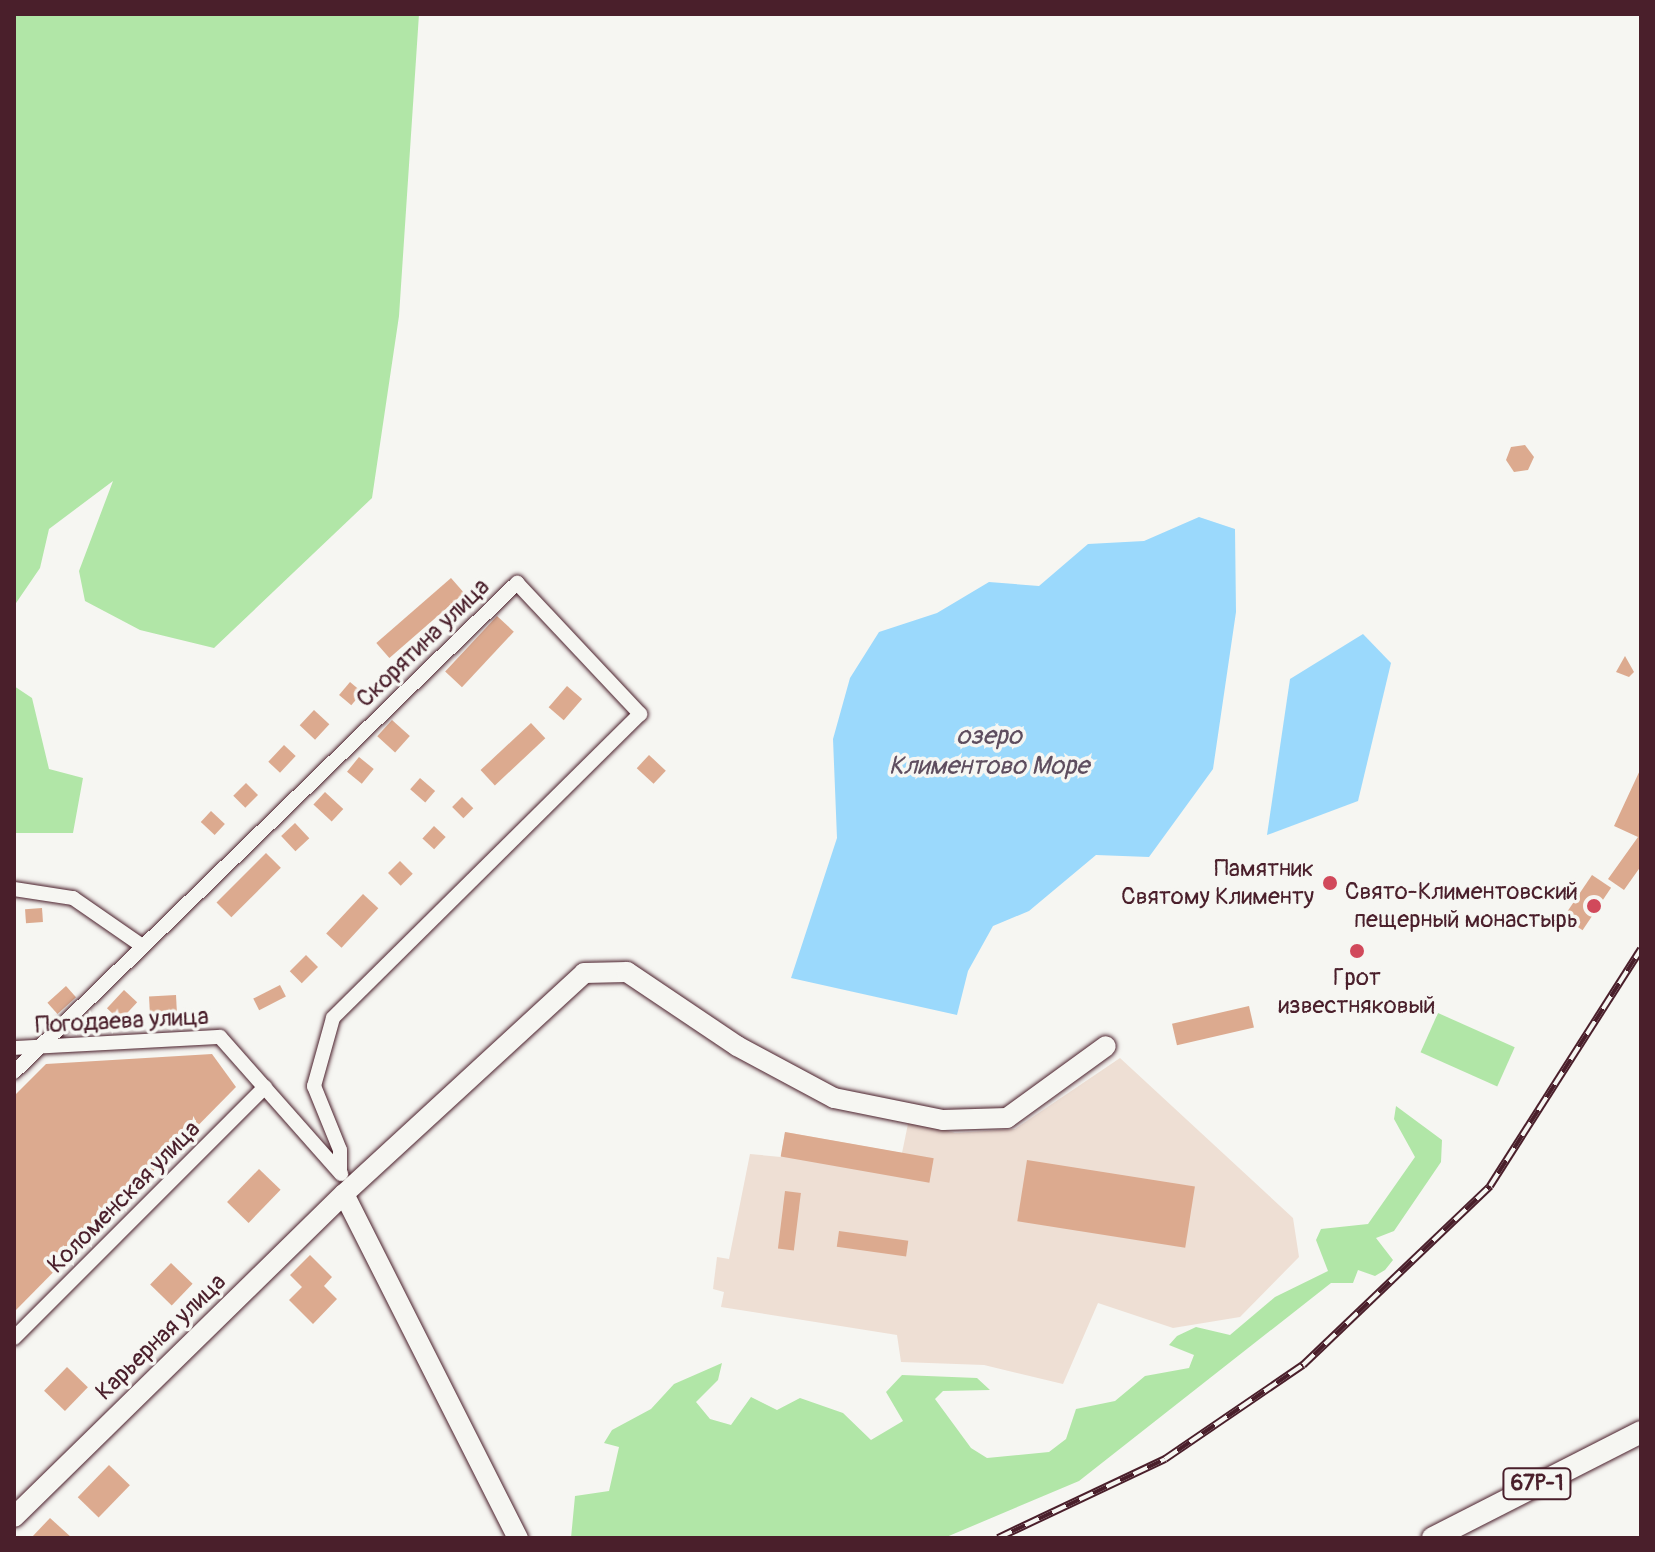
<!DOCTYPE html>
<meta charset="utf-8">
<style>
body{margin:0}
#map{position:relative;width:1655px;height:1552px;overflow:hidden;background:#f6f6f2;font-family:Pangolin,sans-serif}
div>[style]{position:absolute}
.built>*{inset:0;background:#eedfd4}
.green>*{inset:0;background:#b1e6a7;transform-origin:0 0}
.water>*{inset:0;background:#9bd9fc}
.building>*{inset:0;background:#dcaa8f;transform-origin:0 0}
.roads{filter:drop-shadow(0 0 2px #4a1f2b) drop-shadow(0 0 2px #4a1f2b)}
.street>*{height:14px;margin:-7px;padding:0 7px;transform-origin:7px;border-radius:7px;background:#f6f6f2}
.secondary>*{height:20px;margin:-10px;padding:0 10px;transform-origin:10px;border-radius:10px;background:#f6f6f2}
.primary>*{height:22px;margin:-11px;padding:0 11px;transform-origin:11px;border-radius:11px;background:#f6f6f2}
.rail>*{height:8px;margin-top:-4px;transform-origin:0;background:repeating-linear-gradient(90deg,#f6f6f2 0 15px,#4a1f2b 0 30px);box-sizing:border-box;border-block:2px solid #4a1f2b}
.dots>*{width:22px;height:22px;translate:-50% -50%;box-sizing:border-box;border:4px solid #f6f6f2;border-radius:50%}
span{translate:-50% -50%;white-space:nowrap;text-align:center;line-height:1.15;-webkit-text-stroke:7px #f6f6f2;paint-order:stroke}
.shield-label span{padding:2px 6px;background:#f6f6f2;border:2px solid;border-radius:6px;-webkit-text-stroke-width:0}
.shield-label{font-size:22px;color:#4a1f2b;font-weight:700}
.street-label{font-size:24px;color:#4a1f2b}
.poi-label{font-size:24px;color:#4a1f2b}
.right{translate:-100% -50%;text-align:right}
.water-label{font-size:26px;color:#5e4e5f;font-style:italic}
.frame{position:absolute;inset:0;border:16px solid #4a1f2b;pointer-events:none}
</style>
<div id="map">
<div class="built">
<i style="clip-path:polygon(1120px 1058px,1293px 1218px,1299px 1257px,1240px 1317px,1173px 1328px,1098px 1303px,1063px 1384px,984px 1365px,901px 1362px,897px 1335px,721px 1307px,724px 1292px,713px 1289px,717px 1257px,729px 1259px,750px 1154px,781px 1157px,785px 1132px,902px 1153px,909px 1119px,955px 1133px,1015px 1129px)"></i>
</div>
<div class="green">
<i style="clip-path:polygon(14px 14px,419px 14px,399px 316px,372px 498px,214px 648px,140px 630px,85px 601px,79px 571px,113px 481px,49px 529px,40px 568px,14px 606px)"></i>
<i style="clip-path:polygon(14px 686px,32px 698px,49px 769px,83px 778px,73px 833px,14px 833px)"></i>
<i style="left:1438px;top:1013px;width:84px;height:43px;rotate:24deg"></i>
<i style="clip-path:polygon(1396px 1106px,1442px 1140px,1441px 1162px,1394px 1231px,1376px 1238px,1393px 1260px,1385px 1270px,1375px 1276px,1358px 1270px,1353px 1283px,1331px 1283px,1079px 1481px,944px 1538px,571px 1538px,575px 1496px,609px 1491px,619px 1447px,604px 1443px,612px 1430px,651px 1409px,674px 1384px,722px 1363px,718px 1380px,696px 1402px,710px 1419px,731px 1425px,751px 1397px,777px 1410px,800px 1398px,843px 1413px,871px 1440px,903px 1421px,886px 1392px,902px 1375px,977px 1378px,990px 1390px,943px 1391px,935px 1399px,971px 1448px,987px 1458px,1049px 1452px,1066px 1439px,1076px 1409px,1115px 1401px,1145px 1376px,1189px 1368px,1194px 1355px,1169px 1345px,1177px 1336px,1196px 1327px,1230px 1335px,1275px 1297px,1328px 1271px,1316px 1240px,1321px 1229px,1368px 1224px,1415px 1157px,1394px 1119px)"></i>
</div>
<div class="water">
<i style="clip-path:polygon(1199px 517px,1235px 529px,1236px 612px,1213px 769px,1149px 857px,1096px 855px,1029px 911px,993px 926px,968px 971px,957px 1015px,791px 978px,837px 838px,833px 739px,850px 678px,879px 632px,937px 613px,989px 582px,1039px 586px,1088px 544px,1144px 541px)"></i>
<i style="clip-path:polygon(1363px 634px,1391px 663px,1358px 801px,1267px 835px,1290px 679px)"></i>
</div>
<div class="building">
<i style="clip-path:polygon(1525px 445px,1534px 457px,1528px 470px,1514px 472px,1506px 460px,1511px 447px)"></i>
<i style="left:451px;top:578px;width:20px;height:99px;rotate:49deg"></i>
<i style="left:497px;top:616px;width:23px;height:76px;rotate:43deg"></i>
<i style="clip-path:polygon(1625px 656px,1634px 672px,1629px 677px,1616px 672px)"></i>
<i style="left:350px;top:682px;width:16px;height:17px;rotate:40deg"></i>
<i style="left:567px;top:686px;width:20px;height:28px;rotate:41deg"></i>
<i style="left:314px;top:710px;width:21px;height:21px;rotate:43deg"></i>
<i style="left:392px;top:720px;width:24px;height:22px;rotate:42deg"></i>
<i style="left:531px;top:723px;width:21px;height:69px;rotate:47deg"></i>
<i style="left:284px;top:745px;width:16px;height:23px;rotate:43deg"></i>
<i style="left:649px;top:755px;width:23px;height:18px;rotate:43deg"></i>
<i style="left:359px;top:757px;width:19px;height:19px;rotate:39deg"></i>
<i style="clip-path:polygon(1641px 768px,1641px 866px,1624px 890px,1608px 879px,1638px 837px,1614px 826px)"></i>
<i style="left:420px;top:778px;width:20px;height:15px;rotate:41deg"></i>
<i style="left:246px;top:783px;width:17px;height:18px;rotate:45deg"></i>
<i style="left:325px;top:792px;width:25px;height:17px;rotate:43deg"></i>
<i style="left:462px;top:797px;width:16px;height:14px;rotate:45deg"></i>
<i style="left:211px;top:811px;width:19px;height:15px;rotate:43deg"></i>
<i style="left:295px;top:823px;width:21px;height:19px;rotate:47deg"></i>
<i style="left:434px;top:826px;width:16px;height:17px;rotate:43deg"></i>
<i style="left:266px;top:853px;width:21px;height:70px;rotate:45deg"></i>
<i style="left:400px;top:861px;width:18px;height:17px;rotate:45deg"></i>
<i style="left:1592px;top:875px;width:23px;height:51px;rotate:34deg"></i>
<i style="left:363px;top:894px;width:21px;height:54px;rotate:43deg"></i>
<i style="left:42px;top:908px;width:14px;height:17px;rotate:86deg"></i>
<i style="left:306px;top:955px;width:17px;height:23px;rotate:45deg"></i>
<i style="left:280px;top:985px;width:13px;height:30px;rotate:63deg"></i>
<i style="left:66px;top:986px;width:15px;height:25px;rotate:48deg"></i>
<i style="left:124px;top:990px;width:18px;height:25px;rotate:43deg"></i>
<i style="left:176px;top:995px;width:19px;height:27px;rotate:87deg"></i>
<i style="left:1249px;top:1006px;width:22px;height:79px;rotate:77deg"></i>
<i style="clip-path:polygon(212px 1054px,236px 1087px,14px 1312px,14px 1096px,46px 1064px)"></i>
<i style="left:785px;top:1132px;width:151px;height:25px;rotate:10deg"></i>
<i style="left:1027px;top:1160px;width:170px;height:62px;rotate:9deg"></i>
<i style="left:259px;top:1169px;width:30px;height:46px;rotate:44deg"></i>
<i style="left:785px;top:1191px;width:16px;height:58px;rotate:7deg"></i>
<i style="left:839px;top:1231px;width:70px;height:16px;rotate:8deg"></i>
<i style="clip-path:polygon(310px 1255px,332px 1277px,324px 1286px,337px 1299px,313px 1324px,289px 1300px,302px 1287px,290px 1275px)"></i>
<i style="left:171px;top:1263px;width:30px;height:30px;rotate:44deg"></i>
<i style="left:67px;top:1367px;width:29px;height:33px;rotate:44deg"></i>
<i style="left:109px;top:1465px;width:29px;height:45px;rotate:44deg"></i>
<i style="clip-path:polygon(50px 1518px,72px 1538px,31px 1538px)"></i>
</div>
<div class="roads">
<div class="street">
<i style="left:14px;top:889px;width:60px;rotate:8.7deg"></i>
<i style="left:73px;top:898px;width:83px;rotate:34.7deg"></i>
<i style="left:14px;top:1048px;width:206px;rotate:-3.1deg"></i>
<i style="left:220px;top:1037px;width:183px;rotate:48.5deg"></i>
<i style="left:14px;top:1072px;width:702px;rotate:-44.19deg"></i>
<i style="left:517px;top:583px;width:180px;rotate:46.8deg"></i>
<i style="left:640px;top:714px;width:432px;rotate:135.3deg"></i>
<i style="left:333px;top:1018px;width:71px;rotate:105.6deg"></i>
<i style="left:314px;top:1086px;width:69px;rotate:67.9deg"></i>
<i style="left:340px;top:1150px;width:20px;rotate:90deg"></i>
<i style="left:14px;top:1338px;width:355px;rotate:-45deg"></i>
</div>
<div class="secondary">
<i style="left:344px;top:1194px;width:386px;rotate:63.2deg"></i>
<i style="left:14px;top:1517px;width:462px;rotate:-44.4deg"></i>
<i style="left:344px;top:1194px;width:326px;rotate:-42.6deg"></i>
<i style="left:584px;top:973px;width:43px;rotate:-1.3deg"></i>
<i style="left:627px;top:972px;width:133px;rotate:33.9deg"></i>
<i style="left:737px;top:1046px;width:110px;rotate:28.2deg"></i>
<i style="left:834px;top:1098px;width:111px;rotate:11.4deg"></i>
<i style="left:943px;top:1120px;width:64px;rotate:-1.8deg"></i>
<i style="left:1007px;top:1118px;width:122px;rotate:-36deg"></i>
</div>
<div class="primary">
<i style="left:1433px;top:1538px;width:233px;rotate:-27deg"></i>
</div>
</div>
<div class="rail">
<i style="left:998px;top:1538px;width:185px;rotate:-25.3deg"></i>
<i style="left:1165px;top:1459px;width:167px;rotate:-34.3deg"></i>
<i style="left:1303px;top:1365px;width:259px;rotate:-43.7deg"></i>
<i style="left:1490px;top:1186px;width:281px;rotate:-57.5deg"></i>
</div>
<div class="dots">
<i style="left:1330px;top:883px;background:#d1495b"></i>
<i style="left:1594px;top:906px;background:#d1495b"></i>
<i style="left:1357px;top:951px;background:#d1495b"></i>
</div>
<div class="shield-label">
<span style="left:1537px;top:1484px">67Р-1</span>
</div>
<div class="street-label">
<span style="left:423px;top:643px;rotate:-44deg">Скорятина улица</span>
<span style="left:122px;top:1021px;rotate:-3deg">Погодаева улица</span>
<span style="left:124px;top:1197px;rotate:-45deg">Коломенская улица</span>
<span style="left:161px;top:1337px;rotate:-44deg">Карьерная улица</span>
</div>
<div class="poi-label">
<span class="right" style="left:1314px;top:883px">Памятник<br>Святому Клименту</span>
<span class="right" style="left:1578px;top:906px">Свято-Климентовский<br>пещерный монастырь</span>
<span style="left:1357px;top:992px">Грот<br>известняковый</span>
</div>
<div class="water-label">
<span style="left:989px;top:752px">озеро<br>Климентово Море</span>
</div>
<div class="frame"></div>
</div>
